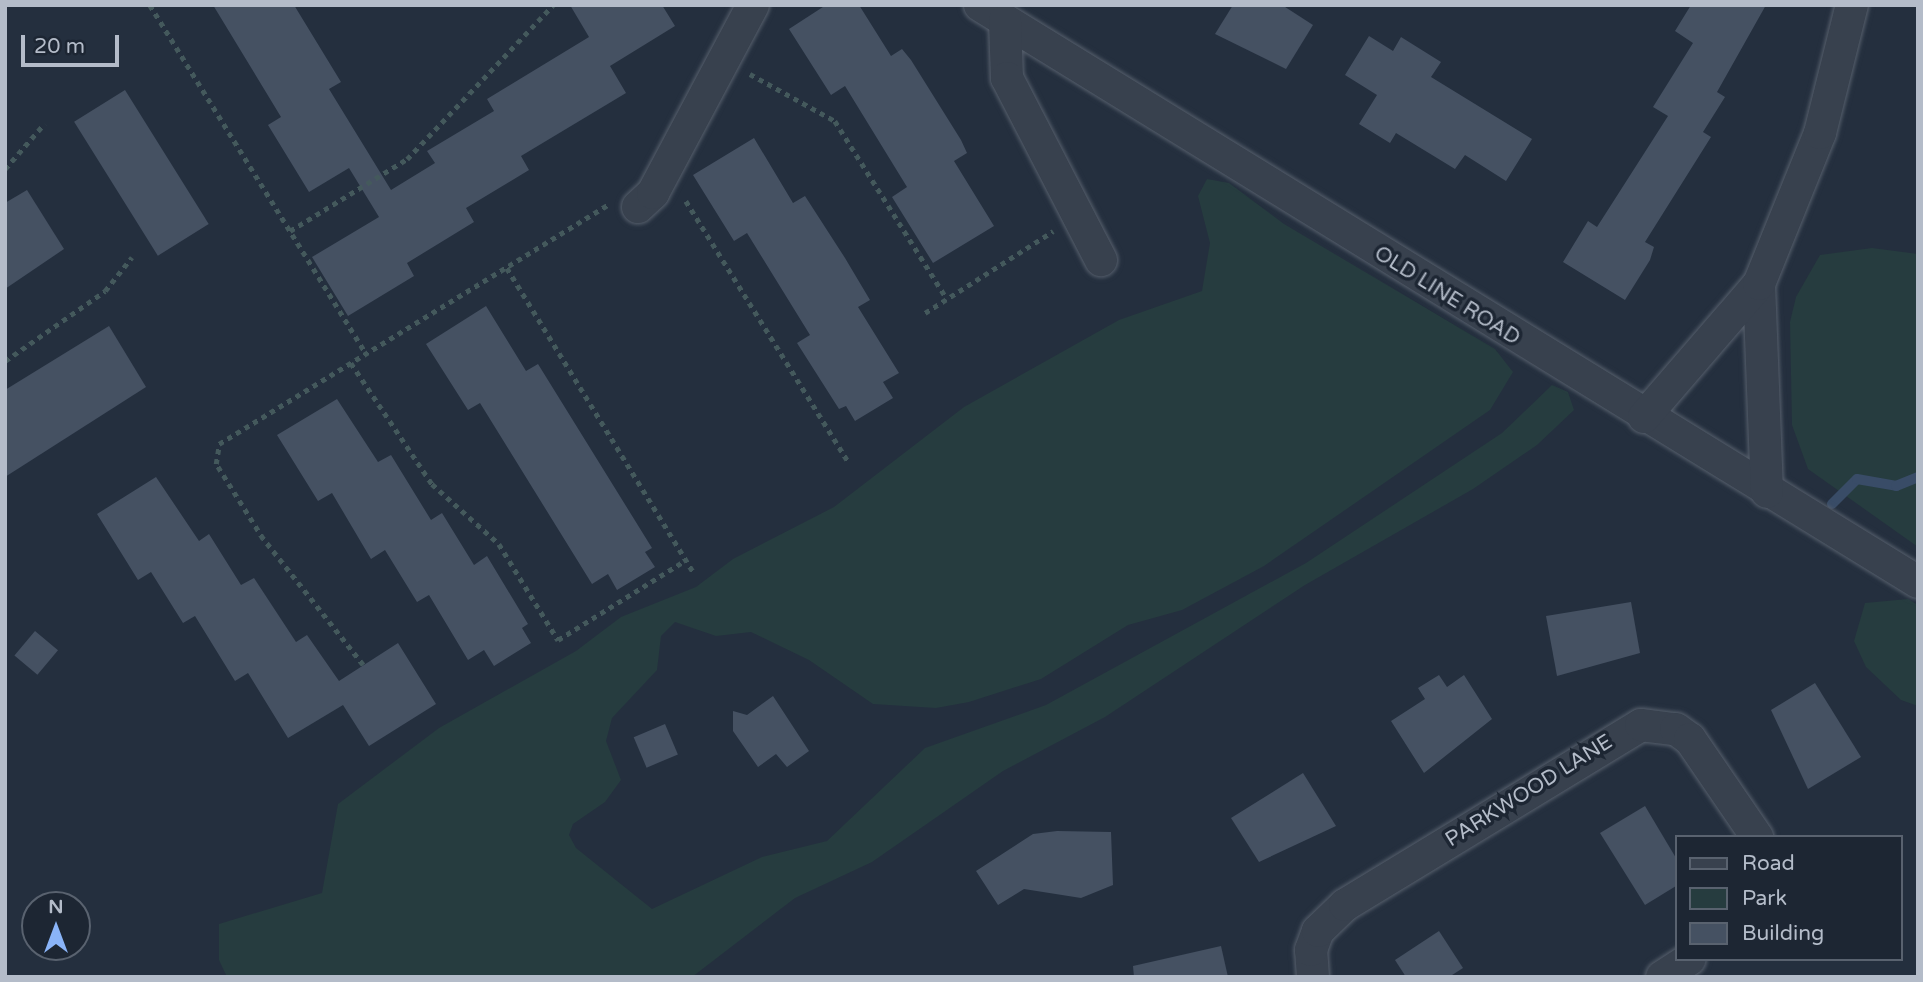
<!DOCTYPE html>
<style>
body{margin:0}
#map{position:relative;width:1923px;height:982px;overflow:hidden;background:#242f3e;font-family:"Varela Round",sans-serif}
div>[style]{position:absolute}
.green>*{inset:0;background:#263c3f}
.stream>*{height:10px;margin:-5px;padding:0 5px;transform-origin:5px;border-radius:5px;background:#394c67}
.building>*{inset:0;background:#455162;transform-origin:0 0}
.path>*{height:4.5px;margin-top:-2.25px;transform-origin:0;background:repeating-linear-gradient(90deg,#44595c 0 5px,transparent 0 10px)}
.roads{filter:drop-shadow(0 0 2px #565f6c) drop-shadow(0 0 2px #565f6c)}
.minor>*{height:32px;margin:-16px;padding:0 16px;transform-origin:16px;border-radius:16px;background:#38414e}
span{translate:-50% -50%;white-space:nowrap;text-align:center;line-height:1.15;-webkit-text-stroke:7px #1d2633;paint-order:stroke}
.street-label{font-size:21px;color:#b4bcc9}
.frame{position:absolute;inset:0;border:7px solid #b4bcc9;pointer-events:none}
.legend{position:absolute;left:1675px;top:835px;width:228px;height:126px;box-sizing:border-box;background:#1d2633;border:2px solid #59626f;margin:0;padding:9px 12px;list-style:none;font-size:21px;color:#b4bcc9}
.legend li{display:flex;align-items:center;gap:14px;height:35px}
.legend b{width:35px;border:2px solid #59626f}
.north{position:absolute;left:21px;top:891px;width:70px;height:70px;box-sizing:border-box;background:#1d2633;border:2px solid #59626f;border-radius:50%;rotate:0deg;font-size:19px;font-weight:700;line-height:28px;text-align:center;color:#b4bcc9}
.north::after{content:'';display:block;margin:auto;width:24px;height:32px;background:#8ab4f8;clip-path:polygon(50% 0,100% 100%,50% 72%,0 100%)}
.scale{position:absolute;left:21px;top:35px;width:98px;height:32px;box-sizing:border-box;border:4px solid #b4bcc9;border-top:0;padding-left:9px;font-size:21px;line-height:24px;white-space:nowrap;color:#b4bcc9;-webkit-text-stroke:5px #1d2633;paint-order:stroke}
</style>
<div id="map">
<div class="green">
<i style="clip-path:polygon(1207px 179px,1229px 183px,1284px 224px,1495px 349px,1513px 372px,1490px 410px,1264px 566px,1182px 610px,1128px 625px,1041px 679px,969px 702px,936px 708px,873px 704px,809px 660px,751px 632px,716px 636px,675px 622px,661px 636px,657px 670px,612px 718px,606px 741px,621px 780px,605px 802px,573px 824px,569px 835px,576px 848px,652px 909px,762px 857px,827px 841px,925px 748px,1046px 705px,1306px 563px,1502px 433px,1552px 385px,1568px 392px,1574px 410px,1537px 445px,1473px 489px,1305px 585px,1105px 717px,1003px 771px,872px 862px,795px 898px,692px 977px,227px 977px,219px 960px,219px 924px,322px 893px,338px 804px,439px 728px,576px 651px,621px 617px,696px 587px,733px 559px,834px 507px,964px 407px,1119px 320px,1202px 291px,1210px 243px,1198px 196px)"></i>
<i style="clip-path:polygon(1872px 248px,1918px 254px,1918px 547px,1808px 469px,1792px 425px,1790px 322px,1796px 297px,1820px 255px)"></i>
<i style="clip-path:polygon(1908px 599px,1918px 605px,1918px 706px,1901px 700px,1866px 667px,1854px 641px,1865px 603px)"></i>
</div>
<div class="stream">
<i style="left:1832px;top:504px;width:35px;rotate:-45deg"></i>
<i style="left:1857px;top:479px;width:40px;rotate:10deg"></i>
<i style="left:1896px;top:486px;width:24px;rotate:-22deg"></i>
</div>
<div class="building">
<i style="clip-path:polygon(213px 5px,294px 5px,341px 82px,329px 89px,391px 190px,435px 163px,427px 151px,494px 111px,487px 99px,589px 37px,570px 5px,662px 5px,675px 26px,610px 66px,626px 93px,521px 156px,529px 170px,466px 208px,474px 222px,407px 263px,414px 276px,348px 316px,312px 257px,379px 217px,349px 168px,309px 192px,268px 125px,281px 117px)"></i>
<i style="clip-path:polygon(826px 5px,859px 5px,891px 56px,902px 49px,911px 60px,961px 140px,967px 153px,954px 161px,994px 226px,933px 263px,892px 197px,907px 187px,845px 86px,831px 95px,789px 29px)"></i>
<i style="clip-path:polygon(1233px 5px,1282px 5px,1313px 25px,1286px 69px,1215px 34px)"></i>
<i style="clip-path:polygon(1691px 5px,1766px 5px,1717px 92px,1725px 97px,1703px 132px,1711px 137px,1645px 242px,1654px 247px,1650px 260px,1625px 300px,1563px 262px,1588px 221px,1597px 227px,1668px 116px,1653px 107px,1693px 43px,1675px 31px)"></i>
<i style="clip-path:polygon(1369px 36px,1393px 51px,1401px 37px,1441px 62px,1431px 77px,1532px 139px,1506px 181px,1465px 155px,1455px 169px,1396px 133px,1390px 143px,1359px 124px,1377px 95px,1345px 75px)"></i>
<i style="left:125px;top:90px;width:158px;height:60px;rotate:58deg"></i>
<i style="clip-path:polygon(754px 138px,793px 203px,805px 196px,845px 258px,870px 300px,858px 307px,899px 373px,883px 382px,893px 398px,855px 421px,846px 406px,839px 409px,797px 343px,810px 335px,747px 233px,734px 241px,693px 175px)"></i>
<i style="clip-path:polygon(27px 190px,64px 249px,5px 289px,5px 203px)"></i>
<i style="clip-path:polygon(486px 306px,526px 371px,538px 364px,652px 548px,645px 552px,655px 567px,617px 590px,608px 574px,592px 584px,480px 403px,468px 410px,426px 344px)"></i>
<i style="clip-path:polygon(109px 326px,146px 387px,5px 477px,5px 390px)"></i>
<i style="clip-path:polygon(337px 399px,378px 462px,391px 455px,431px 520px,442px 513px,474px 565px,487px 556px,528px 624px,522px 628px,531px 643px,494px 666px,484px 650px,468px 660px,429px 595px,417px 602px,385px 550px,371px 559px,332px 493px,318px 501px,277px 435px)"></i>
<i style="clip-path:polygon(156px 477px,199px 541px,209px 534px,241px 585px,254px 578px,296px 642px,307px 635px,339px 681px,398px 643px,436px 704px,369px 746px,343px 705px,288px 738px,248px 673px,235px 681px,195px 616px,183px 623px,151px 572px,138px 580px,97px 514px)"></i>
<i style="clip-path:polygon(1631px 602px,1640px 653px,1557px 676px,1546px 616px)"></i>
<i style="left:35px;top:631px;width:30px;height:32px;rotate:40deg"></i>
<i style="clip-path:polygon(1439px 675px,1447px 687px,1464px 675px,1492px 719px,1424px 773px,1391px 721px,1425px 699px,1418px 688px)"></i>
<i style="clip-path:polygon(1815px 683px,1861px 757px,1808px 789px,1771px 710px)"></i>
<i style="clip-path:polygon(773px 696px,809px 751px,787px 767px,776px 754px,758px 767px,733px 731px,733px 711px,747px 715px)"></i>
<i style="left:665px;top:724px;width:33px;height:34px;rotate:67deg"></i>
<i style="clip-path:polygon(1303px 773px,1336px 826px,1259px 862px,1231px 818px)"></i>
<i style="clip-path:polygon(1645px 806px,1676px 858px,1676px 886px,1645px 905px,1600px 833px)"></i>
<i style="clip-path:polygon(1057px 831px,1111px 832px,1113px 885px,1081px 898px,1024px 889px,998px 905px,976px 871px,1033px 834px)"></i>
<i style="clip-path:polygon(1439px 931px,1463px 968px,1449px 977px,1406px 977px,1395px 960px)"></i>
<i style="clip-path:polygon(1221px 946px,1228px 977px,1134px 977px,1133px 966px)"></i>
</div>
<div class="path">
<i style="left:150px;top:5px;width:410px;rotate:58.2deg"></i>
<i style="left:750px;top:74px;width:97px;rotate:28.9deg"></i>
<i style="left:835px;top:121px;width:210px;rotate:57.8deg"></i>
<i style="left:5px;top:169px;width:60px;rotate:-49.1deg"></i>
<i style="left:686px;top:201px;width:306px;rotate:58.1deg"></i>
<i style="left:290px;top:231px;width:137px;rotate:-31.6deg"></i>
<i style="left:407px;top:159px;width:212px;rotate:-46.5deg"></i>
<i style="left:507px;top:268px;width:358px;rotate:58.5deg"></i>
<i style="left:925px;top:313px;width:152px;rotate:-32.6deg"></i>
<i style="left:5px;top:361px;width:122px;rotate:-35deg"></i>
<i style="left:105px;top:291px;width:43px;rotate:-51.5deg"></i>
<i style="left:351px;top:363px;width:146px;rotate:56.2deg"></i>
<i style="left:432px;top:484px;width:90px;rotate:41.8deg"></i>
<i style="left:499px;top:544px;width:113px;rotate:58.4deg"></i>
<i style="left:558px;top:640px;width:151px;rotate:-32deg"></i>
<i style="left:363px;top:665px;width:161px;rotate:-128.4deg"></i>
<i style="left:263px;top:539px;width:89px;rotate:-122.1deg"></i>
<i style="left:216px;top:464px;width:20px;rotate:-81deg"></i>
<i style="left:219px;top:444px;width:457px;rotate:-31.6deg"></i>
</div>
<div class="roads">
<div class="minor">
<i style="left:980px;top:5px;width:1101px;rotate:31.6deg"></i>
<i style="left:1005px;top:21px;width:57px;rotate:88deg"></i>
<i style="left:1007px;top:78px;width:205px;rotate:62.7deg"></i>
<i style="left:638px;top:207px;width:21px;rotate:-43deg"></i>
<i style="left:653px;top:193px;width:213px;rotate:-62deg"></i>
<i style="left:1759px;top:284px;width:208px;rotate:87.8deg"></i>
<i style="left:1644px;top:417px;width:176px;rotate:-49.2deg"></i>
<i style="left:1759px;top:284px;width:163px;rotate:-68deg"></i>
<i style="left:1820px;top:133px;width:132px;rotate:-76deg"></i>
<i style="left:1313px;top:977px;width:27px;rotate:-94deg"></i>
<i style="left:1311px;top:950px;width:20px;rotate:-70deg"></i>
<i style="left:1318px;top:931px;width:37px;rotate:-44deg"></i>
<i style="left:1345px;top:905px;width:346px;rotate:-31.3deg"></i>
<i style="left:1641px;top:725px;width:35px;rotate:7deg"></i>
<i style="left:1676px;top:729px;width:17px;rotate:36deg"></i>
<i style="left:1690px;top:739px;width:119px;rotate:55.6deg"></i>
<i style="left:1662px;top:977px;width:33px;rotate:-33deg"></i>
</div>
</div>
<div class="street-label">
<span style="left:1447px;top:296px;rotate:32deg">OLD LINE ROAD</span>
<span style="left:1529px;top:791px;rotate:-32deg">PARKWOOD LANE</span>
</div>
<div class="frame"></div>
<ul class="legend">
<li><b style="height:9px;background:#38414e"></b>Road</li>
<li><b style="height:19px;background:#263c3f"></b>Park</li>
<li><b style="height:19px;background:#455162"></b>Building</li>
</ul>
<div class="north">N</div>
<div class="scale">20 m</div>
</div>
